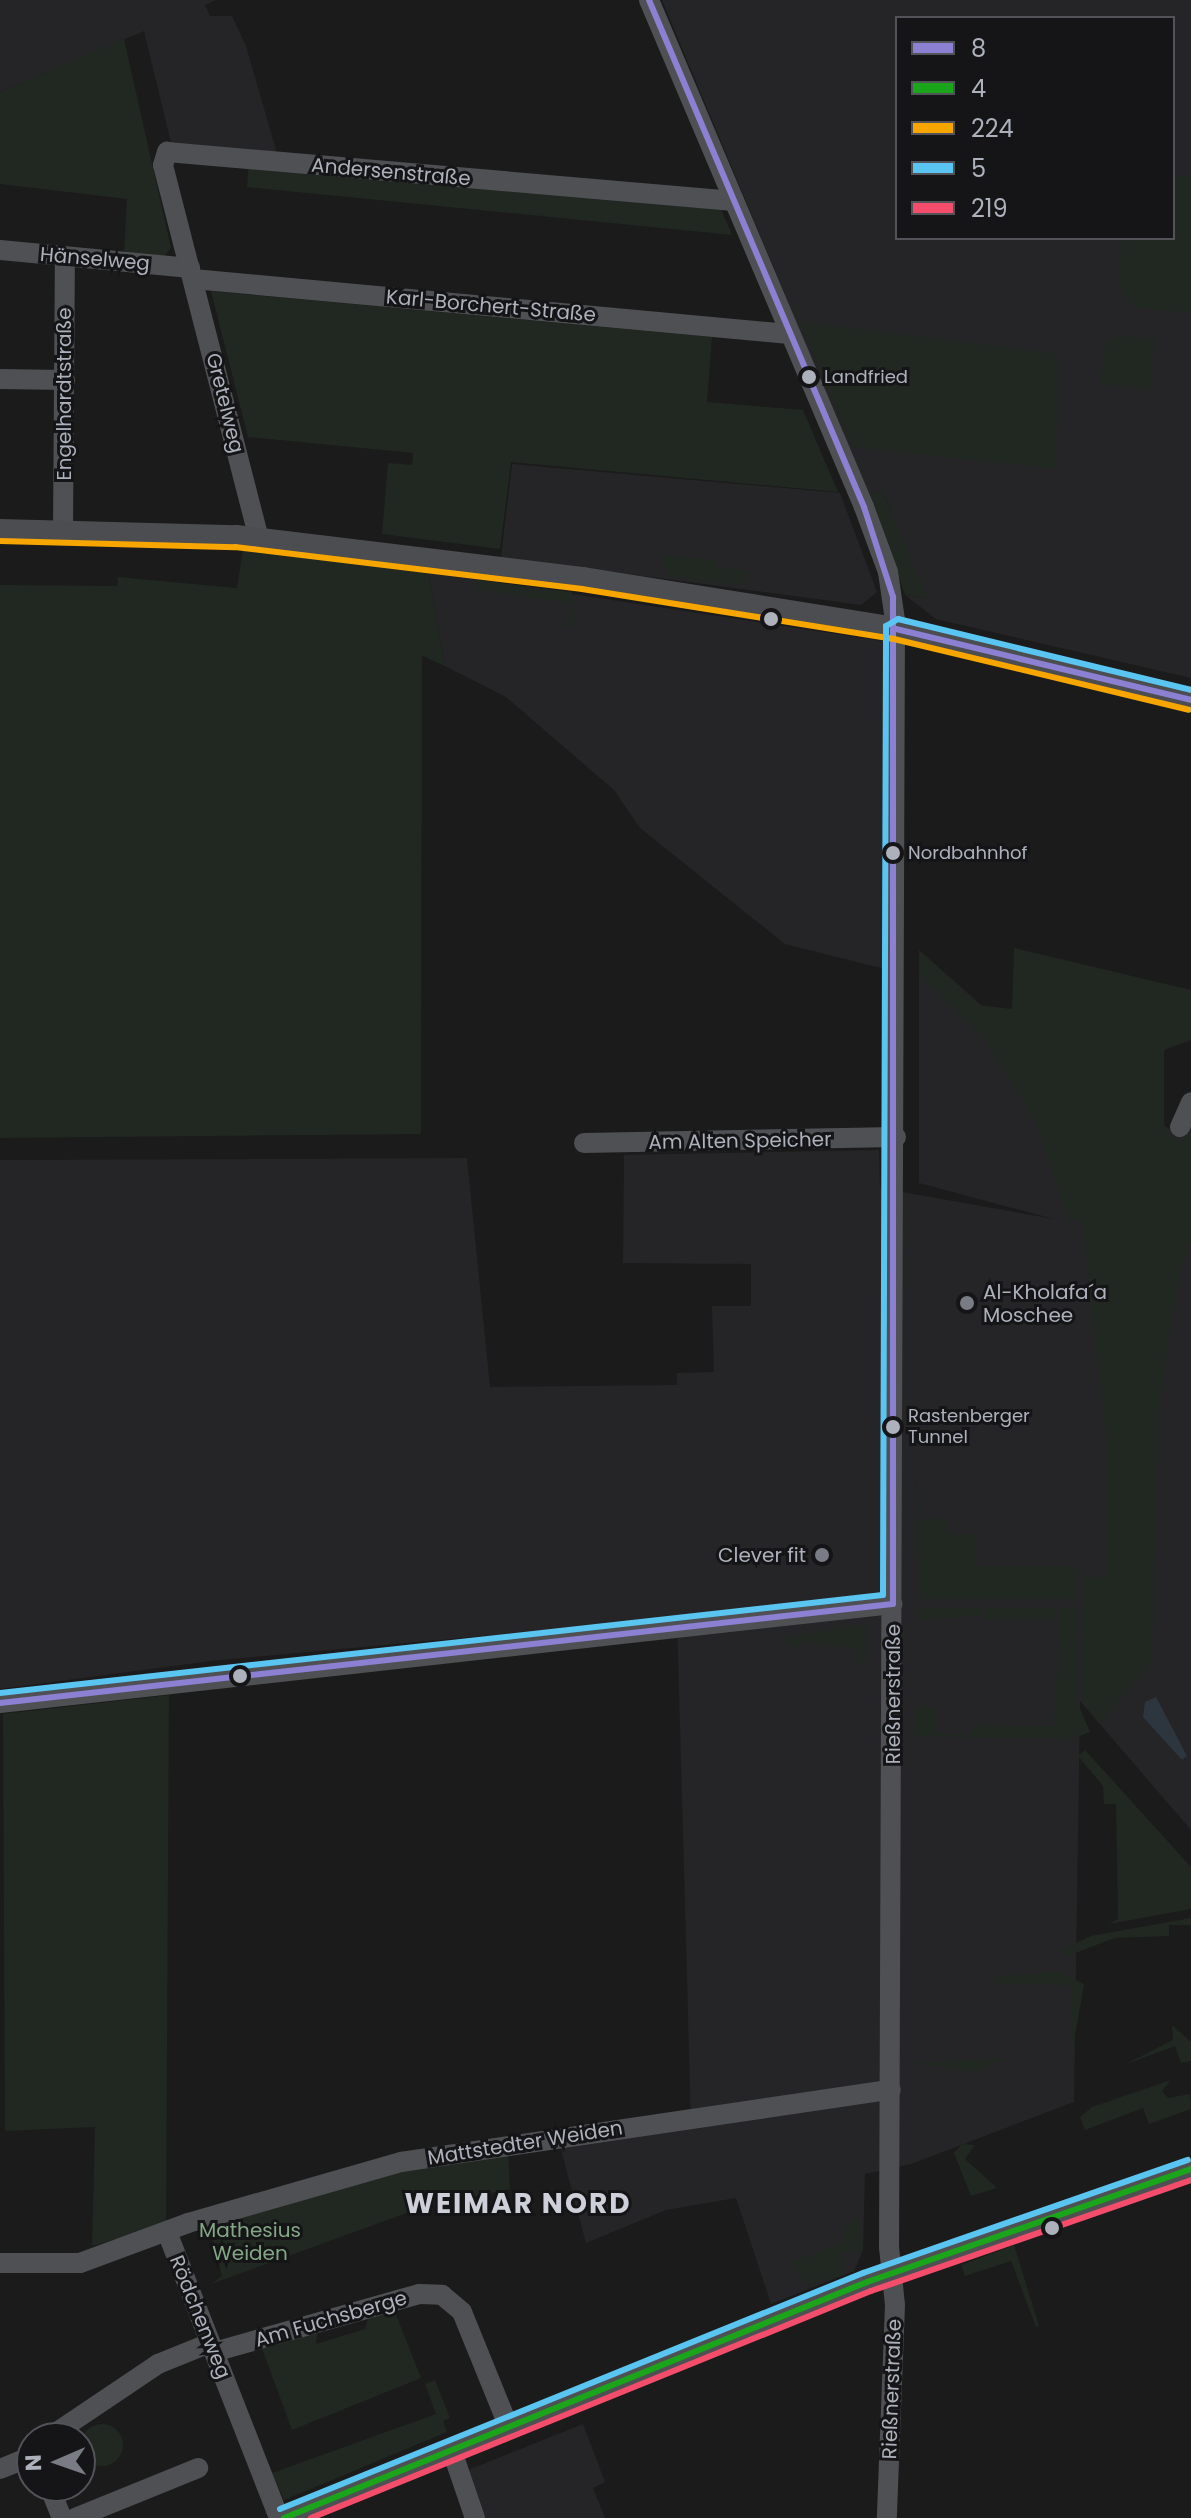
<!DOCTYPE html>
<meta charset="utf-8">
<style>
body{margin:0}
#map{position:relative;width:1191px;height:2518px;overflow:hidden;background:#1b1b1b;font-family:Poppins,sans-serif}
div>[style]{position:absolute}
.built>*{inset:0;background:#252527}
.green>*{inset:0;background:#202821;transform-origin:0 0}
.round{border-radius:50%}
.water>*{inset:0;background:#2d363e}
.minor>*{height:20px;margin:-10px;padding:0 10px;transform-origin:10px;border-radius:10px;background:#4f5054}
.major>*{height:24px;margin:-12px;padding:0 12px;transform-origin:12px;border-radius:12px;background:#4c4d50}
.bus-1>*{height:6px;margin:-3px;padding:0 3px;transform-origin:3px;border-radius:3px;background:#8b80d2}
.bus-2>*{height:6px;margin:-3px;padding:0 3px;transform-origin:3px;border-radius:3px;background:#1aa51a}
.bus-3>*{height:6px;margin:-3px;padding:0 3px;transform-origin:3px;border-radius:3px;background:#f7a600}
.bus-4>*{height:6px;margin:-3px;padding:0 3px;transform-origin:3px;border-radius:3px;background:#5bc5f2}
.bus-5>*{height:6px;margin:-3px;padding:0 3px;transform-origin:3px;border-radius:3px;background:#f44d6c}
.dots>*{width:22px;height:22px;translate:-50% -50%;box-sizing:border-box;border:4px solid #151517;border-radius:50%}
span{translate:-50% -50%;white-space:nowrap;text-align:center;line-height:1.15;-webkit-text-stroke:6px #151517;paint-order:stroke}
.bus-label{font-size:18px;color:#acb1bc}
.left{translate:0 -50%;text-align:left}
.street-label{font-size:20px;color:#acb1bc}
.poi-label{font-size:20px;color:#acb1bc}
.right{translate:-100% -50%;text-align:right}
.park-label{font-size:20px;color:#83a785}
.district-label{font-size:28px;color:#cdd0d8;font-weight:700;letter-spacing:2px}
.legend{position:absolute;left:895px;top:16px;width:280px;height:224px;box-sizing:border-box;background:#151517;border:2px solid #515359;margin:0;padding:10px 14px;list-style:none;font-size:24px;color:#acb1bc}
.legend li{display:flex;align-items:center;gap:16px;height:40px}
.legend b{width:40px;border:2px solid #515359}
.north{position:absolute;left:16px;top:2422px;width:80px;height:80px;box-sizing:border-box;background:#151517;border:2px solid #515359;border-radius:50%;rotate:268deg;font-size:22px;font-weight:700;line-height:32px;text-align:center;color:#acb1bc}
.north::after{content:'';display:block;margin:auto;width:28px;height:36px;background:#797c84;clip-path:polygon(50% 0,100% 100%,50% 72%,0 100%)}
</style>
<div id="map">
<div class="built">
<i style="clip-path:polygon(0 0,216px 0,205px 5px,210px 16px,232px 16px,246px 46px,278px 157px,172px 147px,144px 31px,0 92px)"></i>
<i style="clip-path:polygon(evenodd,662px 0,1191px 0,1191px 678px,936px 619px,905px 595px,926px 598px,882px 490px,869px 496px,662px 0,897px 18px,1173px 18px,1173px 238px,897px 238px,897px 18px)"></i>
<i style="clip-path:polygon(512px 464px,840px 493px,877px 592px,861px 605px,501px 557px)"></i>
<i style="clip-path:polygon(428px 572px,889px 642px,893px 971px,785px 944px,640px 828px,614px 790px,506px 697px,445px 666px)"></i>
<i style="clip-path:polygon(919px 950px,980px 1004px,1059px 1123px,1163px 1125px,1181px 1136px,1191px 1123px,1191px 1830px,1080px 1701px,1074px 2102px,911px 2164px,865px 2174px,863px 2250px,854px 2271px,771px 2304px,736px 2198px,666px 2210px,586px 2243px,560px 2146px,691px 2123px,677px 1618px,211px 1661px,0 1689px,0 1160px,467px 1158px,490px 1387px,677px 1385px,677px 1373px,714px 1372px,712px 1306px,751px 1306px,751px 1264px,623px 1263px,624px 1155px,879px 1150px,880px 1188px,1054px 1219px,919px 1183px)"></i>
<i style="clip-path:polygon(583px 2424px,605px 2482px,593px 2488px,605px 2518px,482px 2518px,468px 2470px)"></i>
</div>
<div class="green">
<i style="clip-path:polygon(124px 39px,171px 248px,164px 256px,124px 253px,127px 199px,0 184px,0 92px)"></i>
<i style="clip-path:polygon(249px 159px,717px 200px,732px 235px,247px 187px)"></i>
<i style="clip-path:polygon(1173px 175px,1191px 177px,1191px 313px,1134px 307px,1119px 285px,1121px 238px,1173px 238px)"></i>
<i style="clip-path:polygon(211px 291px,712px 337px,707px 402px,803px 410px,838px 492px,511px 462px,500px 549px,382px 534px,388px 463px,412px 465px,413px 453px,248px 437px)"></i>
<i style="clip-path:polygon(800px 322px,1058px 354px,1056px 469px,853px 447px)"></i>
<i style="clip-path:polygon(1154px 333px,1150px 389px,1100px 384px,1105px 343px,1120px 334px,1143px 341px)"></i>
<i style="clip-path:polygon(882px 490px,927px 598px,905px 595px,869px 496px)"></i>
<i style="clip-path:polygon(243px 549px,428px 572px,445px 666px,422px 656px,421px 1134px,0 1138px,0 585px,117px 586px,118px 577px,237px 588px)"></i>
<i style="clip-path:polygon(660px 555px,715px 560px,715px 567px,749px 571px,743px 585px,668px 576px)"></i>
<i style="clip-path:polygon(476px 580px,572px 592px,575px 625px,566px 627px,571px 603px,475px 589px)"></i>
<i style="clip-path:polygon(1014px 948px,1191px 990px,1191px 1040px,1164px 1050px,1164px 1129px,1181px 1144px,1191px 1131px,1191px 1241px,1179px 1274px,1158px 1410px,1152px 1661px,1099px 1724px,1081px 1697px,1084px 1577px,1107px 1577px,1108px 1453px,1082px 1219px,1069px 1221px,1036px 1122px,983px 1037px,919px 974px,920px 952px,979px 1005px,1012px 1009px)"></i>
<i style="clip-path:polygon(915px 1463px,920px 1519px,947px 1519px,948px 1534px,975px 1534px,977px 1566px,1077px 1566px,1076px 1599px,920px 1599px)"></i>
<i style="clip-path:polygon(1077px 1606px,1075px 1697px,1090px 1732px,1072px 1739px,914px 1736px,915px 1707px,936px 1707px,936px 1733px,971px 1735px,971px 1725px,1054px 1726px,1055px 1674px,1062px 1673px,1059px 1609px)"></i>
<i style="clip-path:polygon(922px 1608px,980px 1608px,980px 1616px,916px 1620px)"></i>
<i style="left:984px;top:1608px;width:72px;height:11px"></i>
<i style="clip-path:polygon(865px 1624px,865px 1663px,856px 1662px,857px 1649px,802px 1641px,796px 1652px,782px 1638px)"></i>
<i style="clip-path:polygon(169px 1695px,166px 2224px,92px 2246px,95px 2127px,5px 2131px,3px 1714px)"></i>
<i style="clip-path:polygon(1085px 1750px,1191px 1867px,1191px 1909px,1109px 1924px,1118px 1919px,1116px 1804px,1104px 1804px,1103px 1786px,1078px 1756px)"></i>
<i style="clip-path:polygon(1191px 1918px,1191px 1925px,1169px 1925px,1169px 1936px,1115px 1938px,1067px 1956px,1059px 1951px,1091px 1936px)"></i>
<i style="clip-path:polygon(1057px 1971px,1084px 1984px,1071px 2059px,1072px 1985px,994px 1984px,994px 1977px)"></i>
<i style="clip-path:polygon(1172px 2025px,1191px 2042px,1191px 2061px,1181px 2063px,1175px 2046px,1124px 2065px,1173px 2040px)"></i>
<i style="clip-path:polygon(1005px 2059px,974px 2072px,914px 2063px,992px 2059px)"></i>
<i style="clip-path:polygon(1171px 2080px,1162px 2091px,1168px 2098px,1190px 2094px,1191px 2109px,1149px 2124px,1143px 2108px,1085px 2130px,1080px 2117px,1092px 2107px)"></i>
<i style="clip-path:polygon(962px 2144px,975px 2145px,965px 2159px,997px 2188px,971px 2196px,954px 2153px)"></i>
<i style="clip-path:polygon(508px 2153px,510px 2189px,423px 2207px,211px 2284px,222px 2276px,209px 2225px,397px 2171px)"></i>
<i style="clip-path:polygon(858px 2218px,863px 2250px,842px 2253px,842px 2275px,807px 2285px,791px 2262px,844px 2242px,844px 2227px)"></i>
<i style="clip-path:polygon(1014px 2245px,1039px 2326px,1036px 2327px,1011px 2261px,965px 2276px,961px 2265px)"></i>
<i style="clip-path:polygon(393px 2307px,421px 2378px,292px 2430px,261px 2346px,318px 2328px,316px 2344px,365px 2329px,369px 2315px)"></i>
<i style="clip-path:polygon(435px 2380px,450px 2418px,443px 2421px,447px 2432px,284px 2500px,272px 2473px,436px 2414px,425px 2384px)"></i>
<i class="round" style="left:81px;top:2424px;width:42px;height:42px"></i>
</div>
<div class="water">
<i style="clip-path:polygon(1156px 1697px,1187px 1756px,1182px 1760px,1143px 1717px,1145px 1702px)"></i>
</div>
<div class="minor">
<i style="left:649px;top:0;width:551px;rotate:67.02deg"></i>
<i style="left:864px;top:507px;width:69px;rotate:69.7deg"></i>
<i style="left:888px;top:572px;width:49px;rotate:81.7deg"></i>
<i style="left:895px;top:620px;width:1627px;rotate:90.21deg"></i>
<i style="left:889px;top:2247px;width:58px;rotate:84.1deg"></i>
<i style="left:895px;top:2305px;width:213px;rotate:92.2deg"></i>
<i style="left:0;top:250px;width:191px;rotate:5.4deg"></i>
<i style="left:193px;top:279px;width:599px;rotate:5.27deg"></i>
<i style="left:0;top:379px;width:65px;rotate:0.9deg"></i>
<i style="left:63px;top:531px;width:274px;rotate:-89.6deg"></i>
<i style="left:259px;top:539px;width:386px;rotate:-104.4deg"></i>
<i style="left:163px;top:165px;width:14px;rotate:-73deg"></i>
<i style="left:167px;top:152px;width:569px;rotate:4.94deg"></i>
<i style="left:1180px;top:1127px;width:27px;rotate:-66deg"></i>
<i style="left:584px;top:1143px;width:312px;rotate:-1.1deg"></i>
<i style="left:0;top:1703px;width:898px;rotate:-6.33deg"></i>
<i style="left:167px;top:2232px;width:307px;rotate:68.6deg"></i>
<i style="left:0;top:2263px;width:80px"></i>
<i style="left:80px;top:2263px;width:115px;rotate:-20.3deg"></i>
<i style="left:188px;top:2223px;width:222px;rotate:-16deg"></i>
<i style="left:401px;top:2162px;width:495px;rotate:-8.4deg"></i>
<i style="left:214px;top:2352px;width:213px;rotate:-15.8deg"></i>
<i style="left:419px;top:2294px;width:23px;rotate:2deg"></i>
<i style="left:442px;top:2295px;width:26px;rotate:40deg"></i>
<i style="left:462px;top:2312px;width:125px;rotate:67.9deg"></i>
<i style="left:48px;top:2438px;width:133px;rotate:-33.9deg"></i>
<i style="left:158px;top:2364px;width:56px;rotate:-22deg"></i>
<i style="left:452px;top:2451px;width:71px;rotate:71.1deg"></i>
<i style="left:0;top:2469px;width:35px;rotate:-22deg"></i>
<i style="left:49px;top:2486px;width:35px;rotate:68deg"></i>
<i style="left:75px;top:2518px;width:133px;rotate:-22.1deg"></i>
<i style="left:284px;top:2518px;width:629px;rotate:-22.04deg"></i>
<i style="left:867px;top:2282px;width:343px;rotate:-19.2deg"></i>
</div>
<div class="major">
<i style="left:0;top:531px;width:236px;rotate:1.5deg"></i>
<i style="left:236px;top:537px;width:350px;rotate:6.9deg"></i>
<i style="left:583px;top:579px;width:317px;rotate:9.1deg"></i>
<i style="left:896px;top:629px;width:303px;rotate:13.5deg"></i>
</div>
<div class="bus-1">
<i style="left:649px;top:0;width:551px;rotate:67.02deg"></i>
<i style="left:864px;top:507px;width:95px;rotate:72.1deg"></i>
<i style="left:893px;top:597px;width:1007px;rotate:90deg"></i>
<i style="left:896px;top:629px;width:303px;rotate:13.5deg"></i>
<i style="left:0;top:1703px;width:898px;rotate:-6.33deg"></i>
</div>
<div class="bus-2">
<i style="left:284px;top:2518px;width:629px;rotate:-22.04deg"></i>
<i style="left:867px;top:2282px;width:343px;rotate:-19.2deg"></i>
</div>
<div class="bus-3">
<i style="left:0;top:541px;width:235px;rotate:1.5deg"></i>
<i style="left:235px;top:547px;width:350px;rotate:6.9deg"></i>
<i style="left:582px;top:589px;width:316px;rotate:9.1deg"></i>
<i style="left:894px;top:639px;width:303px;rotate:13.5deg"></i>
</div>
<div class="bus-4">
<i style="left:0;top:1693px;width:888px;rotate:-6.33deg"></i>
<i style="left:883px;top:1595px;width:969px;rotate:-89.82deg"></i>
<i style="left:886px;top:626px;width:14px;rotate:-30deg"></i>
<i style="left:898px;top:619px;width:301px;rotate:13.6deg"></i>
<i style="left:280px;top:2509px;width:629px;rotate:-22.04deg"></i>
<i style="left:863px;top:2273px;width:344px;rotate:-19.2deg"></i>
</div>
<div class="bus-5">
<i style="left:311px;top:2518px;width:604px;rotate:-22.07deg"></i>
<i style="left:871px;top:2291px;width:339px;rotate:-19.1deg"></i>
</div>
<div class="dots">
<i style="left:809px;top:377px;background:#acb1bc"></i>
<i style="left:771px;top:619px;background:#acb1bc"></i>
<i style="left:893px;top:853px;background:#acb1bc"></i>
<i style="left:967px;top:1303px;background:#797c84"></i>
<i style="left:893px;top:1427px;background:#acb1bc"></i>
<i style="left:822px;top:1555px;background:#797c84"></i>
<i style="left:240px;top:1676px;background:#acb1bc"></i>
<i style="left:1052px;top:2228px;background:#acb1bc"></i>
</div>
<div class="bus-label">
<span class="left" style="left:824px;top:377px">Landfried</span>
<span class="left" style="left:908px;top:853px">Nordbahnhof</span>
<span class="left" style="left:908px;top:1427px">Rastenberger<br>Tunnel</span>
</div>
<div class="street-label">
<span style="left:391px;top:172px;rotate:5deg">Andersenstraße</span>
<span style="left:95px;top:259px;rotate:5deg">Hänselweg</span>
<span style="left:491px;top:306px;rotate:5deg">Karl-Borchert-Straße</span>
<span style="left:64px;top:394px;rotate:-90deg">Engelhardtstraße</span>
<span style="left:225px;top:403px;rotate:76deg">Gretelweg</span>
<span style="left:740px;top:1141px;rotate:-1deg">Am Alten Speicher</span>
<span style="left:893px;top:1694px;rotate:-90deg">Rießnerstraße</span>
<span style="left:525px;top:2143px;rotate:-9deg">Mattstedter Weiden</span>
<span style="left:200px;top:2317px;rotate:68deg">Rödchenweg</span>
<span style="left:331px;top:2319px;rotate:-16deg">Am Fuchsberge</span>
<span style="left:892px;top:2389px;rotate:-88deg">Rießnerstraße</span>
</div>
<div class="poi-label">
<span class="left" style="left:983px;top:1304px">Al-Kholafa´a<br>Moschee</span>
<span class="right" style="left:806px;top:1555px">Clever fit</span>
</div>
<div class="park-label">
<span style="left:250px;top:2242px">Mathesius<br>Weiden</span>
</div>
<div class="district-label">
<span style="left:518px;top:2204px">WEIMAR NORD</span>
</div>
<ul class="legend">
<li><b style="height:10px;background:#8b80d2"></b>8</li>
<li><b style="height:10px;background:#1aa51a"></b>4</li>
<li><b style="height:10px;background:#f7a600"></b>224</li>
<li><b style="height:10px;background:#5bc5f2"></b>5</li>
<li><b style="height:10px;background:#f44d6c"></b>219</li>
</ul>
<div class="north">N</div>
</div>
